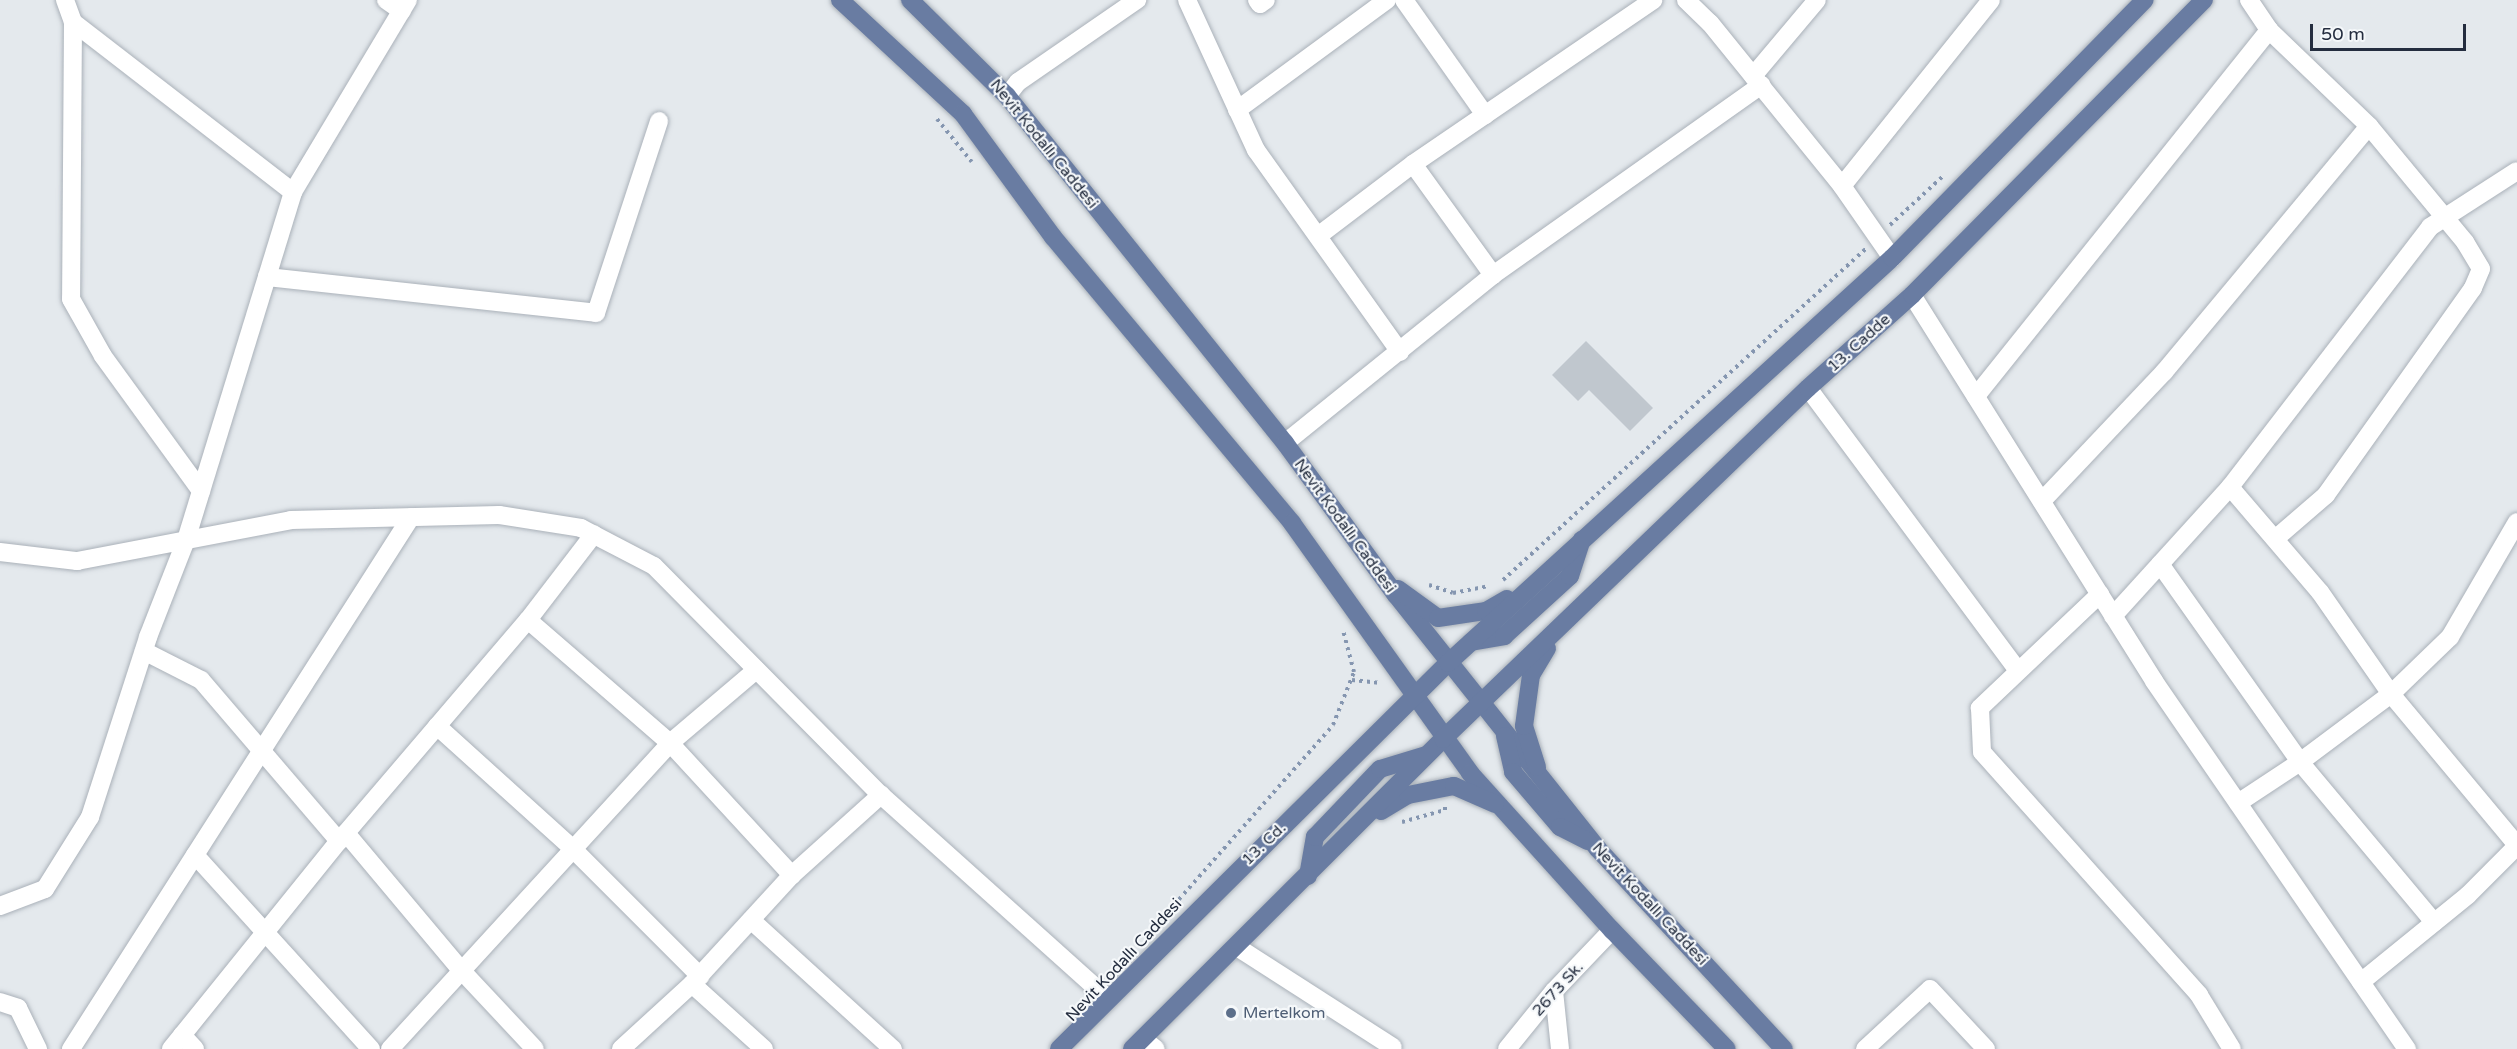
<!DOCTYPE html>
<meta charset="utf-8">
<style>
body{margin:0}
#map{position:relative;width:2517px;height:1049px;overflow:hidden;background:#e4e9ed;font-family:"Varela Round",sans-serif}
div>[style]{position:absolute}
.building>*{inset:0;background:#c0c7ce}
.path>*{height:4px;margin-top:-2px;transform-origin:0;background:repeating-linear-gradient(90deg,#8596b0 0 3px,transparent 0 7.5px)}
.roads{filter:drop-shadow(0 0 2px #aab1b9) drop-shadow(0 0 2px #aab1b9)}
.minor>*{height:18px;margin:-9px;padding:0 9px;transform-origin:9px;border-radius:9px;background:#fff}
.major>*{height:18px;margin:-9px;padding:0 9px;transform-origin:9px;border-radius:9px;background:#697ca2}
.dots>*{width:16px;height:16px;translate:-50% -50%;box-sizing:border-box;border:3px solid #f5f8fa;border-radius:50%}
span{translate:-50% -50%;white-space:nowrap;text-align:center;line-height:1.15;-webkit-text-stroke:4.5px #f5f8fa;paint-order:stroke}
.street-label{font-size:16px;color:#242d3f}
.service-label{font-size:16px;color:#4e5e75}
.left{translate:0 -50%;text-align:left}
.scale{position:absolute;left:2310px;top:24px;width:156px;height:27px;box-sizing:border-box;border:3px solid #242d3f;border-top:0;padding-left:8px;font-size:18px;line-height:21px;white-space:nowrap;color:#242d3f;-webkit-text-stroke:4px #f5f8fa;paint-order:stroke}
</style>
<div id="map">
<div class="building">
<i style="clip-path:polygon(1586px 341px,1653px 408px,1630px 431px,1589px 390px,1578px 401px,1552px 375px)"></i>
</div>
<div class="path">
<i style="left:937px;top:119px;width:55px;rotate:50.9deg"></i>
<i style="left:1890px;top:225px;width:71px;rotate:-42.7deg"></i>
<i style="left:1503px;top:580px;width:491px;rotate:-42.4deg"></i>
<i style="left:1429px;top:585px;width:25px;rotate:18deg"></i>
<i style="left:1453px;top:593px;width:36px;rotate:-11deg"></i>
<i style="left:1352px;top:680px;width:29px;rotate:6deg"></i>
<i style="left:1402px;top:822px;width:45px;rotate:-15.6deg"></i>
<i style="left:1445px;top:810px;width:5px;rotate:-90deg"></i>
<i style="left:1174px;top:905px;width:240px;rotate:-48.5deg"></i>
<i style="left:1333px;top:725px;width:57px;rotate:-68.4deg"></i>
<i style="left:1354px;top:672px;width:43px;rotate:-104.7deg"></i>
</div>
<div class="roads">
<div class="minor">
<i style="left:65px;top:0;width:23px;rotate:70deg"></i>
<i style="left:73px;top:22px;width:277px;rotate:90.4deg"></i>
<i style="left:71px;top:299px;width:65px;rotate:60.7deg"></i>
<i style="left:103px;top:356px;width:167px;rotate:54deg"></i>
<i style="left:386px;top:0;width:19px;rotate:35deg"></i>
<i style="left:1187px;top:0;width:165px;rotate:65.3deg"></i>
<i style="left:1256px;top:150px;width:248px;rotate:54.5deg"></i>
<i style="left:1257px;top:0;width:5px;rotate:53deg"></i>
<i style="left:1260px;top:4px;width:7px;rotate:-34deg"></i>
<i style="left:1404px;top:0;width:141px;rotate:54.8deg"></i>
<i style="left:1686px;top:0;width:33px;rotate:44deg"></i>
<i style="left:1710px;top:23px;width:210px;rotate:51deg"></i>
<i style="left:1842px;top:186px;width:88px;rotate:55.2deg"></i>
<i style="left:2249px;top:0;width:36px;rotate:56deg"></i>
<i style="left:2269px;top:30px;width:139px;rotate:43.8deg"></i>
<i style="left:2369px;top:126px;width:151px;rotate:50.4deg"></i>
<i style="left:2465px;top:242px;width:31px;rotate:59deg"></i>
<i style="left:2481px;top:269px;width:21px;rotate:113deg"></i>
<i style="left:2473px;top:288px;width:254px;rotate:125.4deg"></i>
<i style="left:2326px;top:495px;width:67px;rotate:139.2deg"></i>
<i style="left:73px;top:22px;width:278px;rotate:37.7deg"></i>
<i style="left:1753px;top:76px;width:99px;rotate:-49.9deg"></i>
<i style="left:1007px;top:96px;width:18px;rotate:-52deg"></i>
<i style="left:1018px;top:82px;width:145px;rotate:-34.6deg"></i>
<i style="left:1237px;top:110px;width:186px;rotate:-36.3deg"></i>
<i style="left:1413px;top:164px;width:137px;rotate:54.2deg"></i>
<i style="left:1842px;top:186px;width:238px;rotate:-51.3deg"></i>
<i style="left:1318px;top:236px;width:119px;rotate:-37.2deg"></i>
<i style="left:1413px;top:164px;width:291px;rotate:-34.3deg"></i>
<i style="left:267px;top:277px;width:331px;rotate:6.2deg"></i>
<i style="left:596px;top:313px;width:202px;rotate:-71.8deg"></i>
<i style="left:1912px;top:295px;width:456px;rotate:57.9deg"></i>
<i style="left:2154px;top:681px;width:447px;rotate:55.5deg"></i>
<i style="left:1808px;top:388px;width:350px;rotate:53.4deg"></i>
<i style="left:1976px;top:396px;width:469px;rotate:-51.3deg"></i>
<i style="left:1285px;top:443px;width:267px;rotate:-38.9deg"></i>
<i style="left:1493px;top:275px;width:329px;rotate:-35.3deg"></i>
<i style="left:2230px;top:487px;width:138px;rotate:49.4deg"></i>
<i style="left:2320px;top:592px;width:124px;rotate:55.2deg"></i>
<i style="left:2391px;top:694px;width:197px;rotate:50.2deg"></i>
<i style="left:2042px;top:501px;width:178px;rotate:-46.6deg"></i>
<i style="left:2164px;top:372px;width:320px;rotate:-50.2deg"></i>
<i style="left:0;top:552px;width:78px;rotate:6.7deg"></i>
<i style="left:77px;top:561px;width:218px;rotate:-10.8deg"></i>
<i style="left:291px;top:520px;width:208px;rotate:-1.4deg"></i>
<i style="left:499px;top:515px;width:83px;rotate:9deg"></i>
<i style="left:581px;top:528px;width:82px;rotate:27.5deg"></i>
<i style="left:654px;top:566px;width:322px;rotate:45.3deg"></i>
<i style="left:881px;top:795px;width:304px;rotate:41.9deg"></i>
<i style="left:2160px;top:564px;width:242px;rotate:54.7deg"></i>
<i style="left:2300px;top:762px;width:209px;rotate:50.1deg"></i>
<i style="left:2100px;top:594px;width:166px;rotate:136.5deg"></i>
<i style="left:1980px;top:708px;width:44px;rotate:87.4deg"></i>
<i style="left:1982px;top:752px;width:326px;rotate:48.2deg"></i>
<i style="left:2199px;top:995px;width:63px;rotate:58.6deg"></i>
<i style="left:2113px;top:616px;width:174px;rotate:-47.8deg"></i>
<i style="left:2230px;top:487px;width:328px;rotate:-52.4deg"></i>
<i style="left:2430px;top:227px;width:103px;rotate:-32.8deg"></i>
<i style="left:528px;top:620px;width:188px;rotate:40.9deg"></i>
<i style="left:670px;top:743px;width:180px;rotate:47.3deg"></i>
<i style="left:144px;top:651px;width:64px;rotate:27deg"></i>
<i style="left:201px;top:680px;width:212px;rotate:49.4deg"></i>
<i style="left:437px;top:726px;width:183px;rotate:42.1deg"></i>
<i style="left:573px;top:849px;width:180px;rotate:45deg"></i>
<i style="left:2238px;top:803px;width:74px;rotate:-33.5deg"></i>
<i style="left:2300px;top:762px;width:114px;rotate:-36.8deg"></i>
<i style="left:2391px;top:694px;width:82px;rotate:-44deg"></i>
<i style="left:2450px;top:637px;width:133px;rotate:-59.8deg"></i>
<i style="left:346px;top:833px;width:179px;rotate:50deg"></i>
<i style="left:461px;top:970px;width:108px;rotate:46.9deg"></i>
<i style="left:195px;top:855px;width:262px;rotate:47.8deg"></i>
<i style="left:0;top:906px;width:48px;rotate:-20.7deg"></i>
<i style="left:45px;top:889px;width:85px;rotate:-58deg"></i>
<i style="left:90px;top:817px;width:189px;rotate:-72.1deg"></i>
<i style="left:148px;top:637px;width:104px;rotate:-68.6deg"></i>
<i style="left:186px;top:540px;width:364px;rotate:-72.9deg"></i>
<i style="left:293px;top:192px;width:224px;rotate:-59.1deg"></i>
<i style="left:751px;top:920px;width:192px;rotate:42.3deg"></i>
<i style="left:1237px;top:947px;width:185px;rotate:32.7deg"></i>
<i style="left:2361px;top:982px;width:138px;rotate:-39.1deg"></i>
<i style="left:2468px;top:895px;width:69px;rotate:-45deg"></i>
<i style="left:692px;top:984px;width:97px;rotate:42.1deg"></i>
<i style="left:1554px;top:991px;width:58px;rotate:84.1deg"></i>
<i style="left:0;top:1002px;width:19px;rotate:18deg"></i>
<i style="left:18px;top:1008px;width:46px;rotate:64deg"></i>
<i style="left:182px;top:1035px;width:19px;rotate:47deg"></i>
<i style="left:1143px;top:1039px;width:16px;rotate:38deg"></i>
<i style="left:71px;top:1049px;width:631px;rotate:-57.42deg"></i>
<i style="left:171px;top:1049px;width:267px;rotate:-51.1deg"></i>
<i style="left:339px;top:841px;width:291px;rotate:-49.5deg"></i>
<i style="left:528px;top:620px;width:108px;rotate:-52.5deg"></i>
<i style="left:390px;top:1049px;width:415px;rotate:-47.5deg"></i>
<i style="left:670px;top:743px;width:113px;rotate:-40.3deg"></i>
<i style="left:621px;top:1049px;width:96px;rotate:-42.5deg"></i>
<i style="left:692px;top:984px;width:148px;rotate:-47.5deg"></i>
<i style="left:792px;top:875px;width:120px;rotate:-42deg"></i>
<i style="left:1507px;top:1049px;width:75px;rotate:-51deg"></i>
<i style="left:1554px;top:991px;width:84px;rotate:-46.4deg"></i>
<i style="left:1865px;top:1049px;width:88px;rotate:-42.7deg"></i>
<i style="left:1930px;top:989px;width:82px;rotate:47deg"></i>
</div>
<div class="major">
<i style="left:840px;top:0;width:168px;rotate:42.8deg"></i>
<i style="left:963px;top:114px;width:152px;rotate:53.8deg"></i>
<i style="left:1053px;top:237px;width:373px;rotate:50.1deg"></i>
<i style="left:1292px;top:523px;width:307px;rotate:54.5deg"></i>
<i style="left:1470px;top:773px;width:212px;rotate:47.9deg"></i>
<i style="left:1612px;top:930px;width:165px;rotate:46deg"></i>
<i style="left:910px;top:0;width:136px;rotate:44.7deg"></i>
<i style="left:1007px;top:96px;width:445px;rotate:51.3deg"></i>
<i style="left:1285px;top:443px;width:188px;rotate:53.9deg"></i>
<i style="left:1396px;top:595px;width:325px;rotate:51.5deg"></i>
<i style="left:1598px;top:849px;width:273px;rotate:47.1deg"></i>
<i style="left:1398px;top:589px;width:49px;rotate:35.9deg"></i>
<i style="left:1438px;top:618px;width:49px;rotate:-8.3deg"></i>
<i style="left:1486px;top:611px;width:24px;rotate:-30deg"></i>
<i style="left:1471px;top:642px;width:34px;rotate:-10deg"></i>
<i style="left:1504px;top:636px;width:89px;rotate:-42.3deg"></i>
<i style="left:1570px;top:576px;width:38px;rotate:-72deg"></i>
<i style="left:1505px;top:736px;width:37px;rotate:77deg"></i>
<i style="left:1513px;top:772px;width:72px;rotate:49.5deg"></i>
<i style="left:1560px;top:827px;width:31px;rotate:27deg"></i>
<i style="left:1537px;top:767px;width:43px;rotate:-107.6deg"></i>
<i style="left:1524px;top:726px;width:51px;rotate:-82.2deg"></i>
<i style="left:1531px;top:675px;width:31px;rotate:-59deg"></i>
<i style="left:1381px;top:811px;width:31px;rotate:-31deg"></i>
<i style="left:1408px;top:795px;width:47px;rotate:-11.1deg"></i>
<i style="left:1454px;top:786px;width:45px;rotate:23.7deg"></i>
<i style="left:1308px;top:876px;width:40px;rotate:-80deg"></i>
<i style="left:1315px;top:837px;width:94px;rotate:-46.3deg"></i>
<i style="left:1380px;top:769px;width:48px;rotate:-16.9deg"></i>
<i style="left:1059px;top:1049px;width:548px;rotate:-44.78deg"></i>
<i style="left:1448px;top:663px;width:601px;rotate:-42.37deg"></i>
<i style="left:1892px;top:258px;width:361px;rotate:-45.6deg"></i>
<i style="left:1132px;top:1049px;width:439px;rotate:-44.9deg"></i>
<i style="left:1443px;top:739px;width:506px;rotate:-43.88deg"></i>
<i style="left:1808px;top:388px;width:140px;rotate:-41.8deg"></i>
<i style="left:1912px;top:295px;width:415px;rotate:-45.3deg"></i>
</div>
</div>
<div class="dots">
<i style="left:1231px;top:1013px;background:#5c6f8a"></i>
</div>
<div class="street-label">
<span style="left:1044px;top:144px;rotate:51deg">Nevit Kodallı Caddesi</span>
<span style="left:1859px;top:343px;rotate:-42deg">13. Cadde</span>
<span style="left:1345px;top:526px;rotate:54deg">Nevit Kodallı Caddesi</span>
<span style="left:1264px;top:844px;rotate:-44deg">13. Cd.</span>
<span style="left:1650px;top:904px;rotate:47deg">Nevit Kodallı Caddesi</span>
<span style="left:1124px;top:960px;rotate:-47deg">Nevit Kodallı Caddesi</span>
<span style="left:1558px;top:989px;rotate:-48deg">2673 Sk.</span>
</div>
<div class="service-label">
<span class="left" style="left:1243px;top:1013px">Mertelkom</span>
</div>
<div class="scale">50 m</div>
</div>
